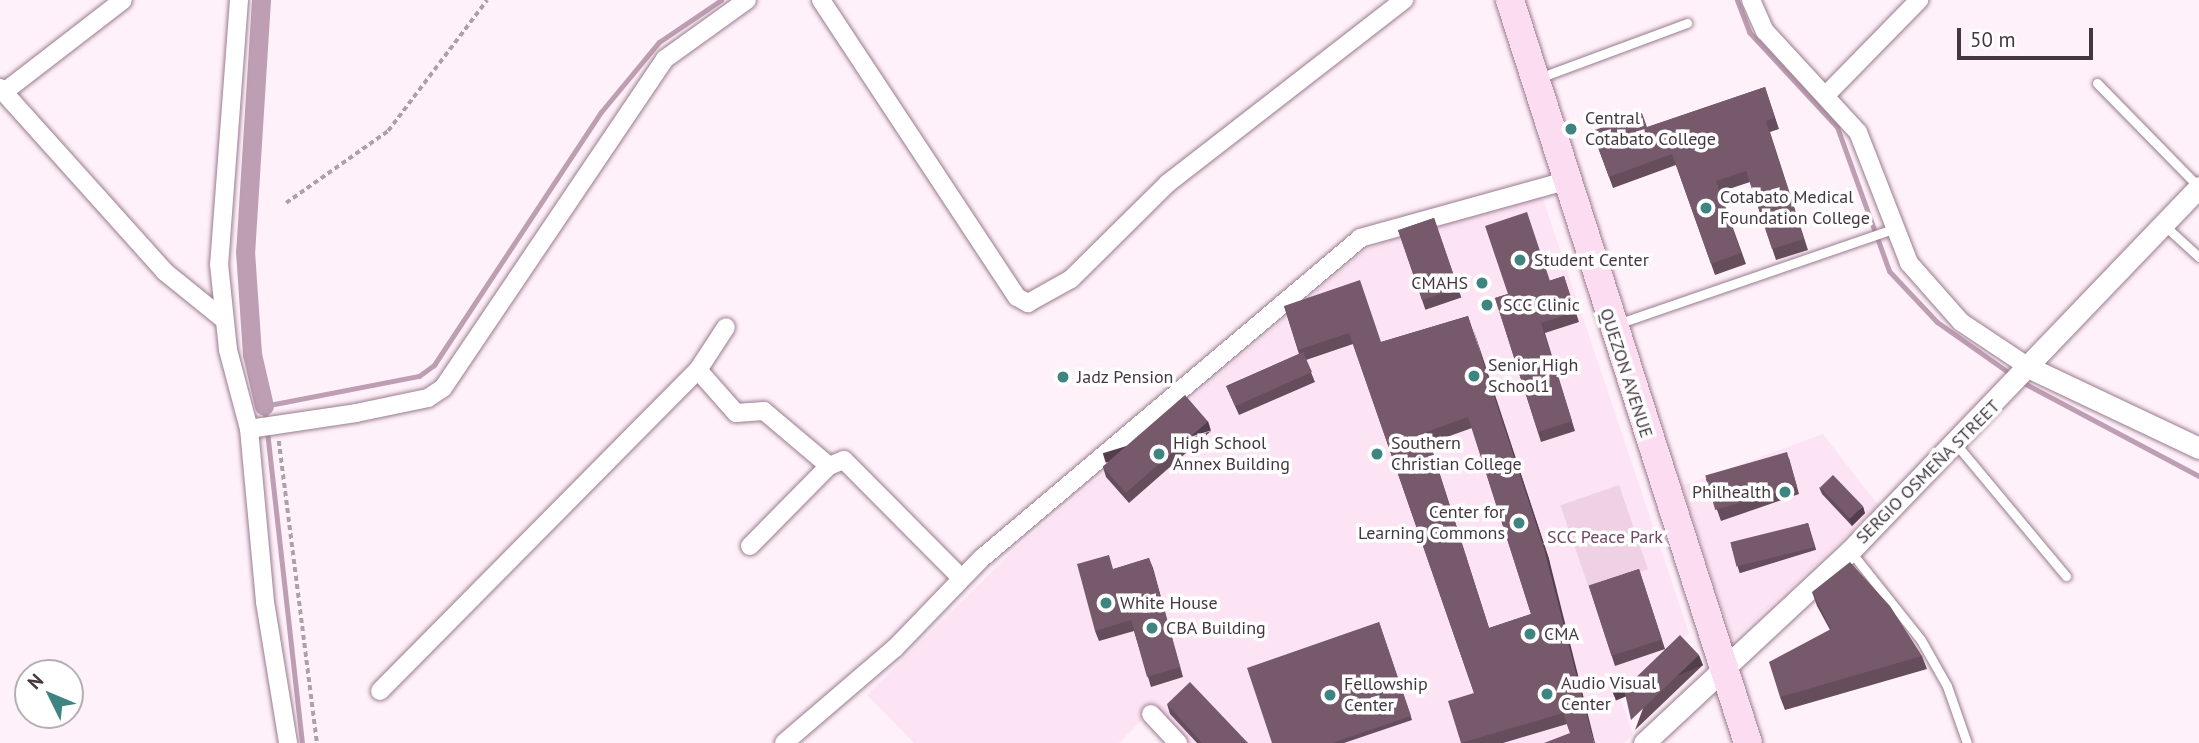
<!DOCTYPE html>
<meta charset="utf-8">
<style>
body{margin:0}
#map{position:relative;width:2199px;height:743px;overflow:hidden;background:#fff1fa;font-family:"PT Sans",sans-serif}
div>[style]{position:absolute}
.built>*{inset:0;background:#fde4f4}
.green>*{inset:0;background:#eed1e3;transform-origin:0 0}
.stream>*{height:5px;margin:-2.5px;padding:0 2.5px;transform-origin:2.5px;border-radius:2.5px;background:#bd9eb2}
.canal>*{height:19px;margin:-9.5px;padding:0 9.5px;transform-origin:9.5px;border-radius:9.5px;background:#bd9eb2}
.path>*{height:3.5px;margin-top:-1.75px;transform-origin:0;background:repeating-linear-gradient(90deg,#ada0a9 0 5px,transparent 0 8.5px)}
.roads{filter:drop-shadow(0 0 2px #997b8e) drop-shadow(0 0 2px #997b8e)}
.service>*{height:9px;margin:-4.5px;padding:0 4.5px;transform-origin:4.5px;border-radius:4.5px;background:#fff}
.minor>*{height:18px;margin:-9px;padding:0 9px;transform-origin:9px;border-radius:9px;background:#fff}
.tertiary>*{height:21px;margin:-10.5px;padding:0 10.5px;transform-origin:10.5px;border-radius:10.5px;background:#fff}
.primary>*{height:28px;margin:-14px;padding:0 14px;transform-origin:14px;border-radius:14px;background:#fbdcf0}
.wall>*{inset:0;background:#654d5c;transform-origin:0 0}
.shaded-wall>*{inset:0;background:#533e4b;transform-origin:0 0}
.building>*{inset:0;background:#76596b;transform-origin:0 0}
.dots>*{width:19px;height:19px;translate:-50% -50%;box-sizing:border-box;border:4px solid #fff;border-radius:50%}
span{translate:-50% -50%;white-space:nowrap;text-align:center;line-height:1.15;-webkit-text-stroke:7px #fff;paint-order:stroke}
.poi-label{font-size:18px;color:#443740}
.left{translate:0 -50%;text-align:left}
.right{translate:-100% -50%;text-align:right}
.street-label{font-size:18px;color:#443740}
.park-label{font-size:18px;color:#724564}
.north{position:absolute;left:14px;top:659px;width:70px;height:70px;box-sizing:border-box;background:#fff;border:2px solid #b4afb3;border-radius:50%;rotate:313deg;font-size:19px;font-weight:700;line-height:28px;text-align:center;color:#443740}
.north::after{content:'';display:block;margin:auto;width:24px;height:32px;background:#3e8581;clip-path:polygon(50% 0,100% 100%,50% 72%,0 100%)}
.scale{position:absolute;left:1957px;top:28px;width:136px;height:32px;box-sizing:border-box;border:4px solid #443740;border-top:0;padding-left:9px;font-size:21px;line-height:24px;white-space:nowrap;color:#443740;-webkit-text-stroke:5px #fff;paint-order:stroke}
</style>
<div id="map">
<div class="built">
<i style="clip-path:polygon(1542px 196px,1689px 633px,1621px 700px,1633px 734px,1624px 743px,1185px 743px,1153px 709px,1119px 743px,914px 743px,867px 695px,1016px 548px,1364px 251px,1407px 230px)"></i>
<i style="clip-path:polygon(1823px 434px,1879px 506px,1733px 640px,1682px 486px)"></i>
</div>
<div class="green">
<i style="left:1619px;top:485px;width:89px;height:62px;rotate:71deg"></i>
</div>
<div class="stream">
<i style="left:1737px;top:0;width:34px;rotate:69deg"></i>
<i style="left:1749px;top:32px;width:129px;rotate:47.2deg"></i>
<i style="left:1837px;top:127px;width:153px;rotate:70.1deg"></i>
<i style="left:1889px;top:271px;width:70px;rotate:46.7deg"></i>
<i style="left:1937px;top:322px;width:92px;rotate:35.2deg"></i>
<i style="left:2020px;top:381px;width:203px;rotate:28deg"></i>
<i style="left:302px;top:743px;width:339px;rotate:-96.4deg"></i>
<i style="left:264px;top:406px;width:158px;rotate:-11deg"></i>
<i style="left:419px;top:376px;width:19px;rotate:-36deg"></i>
<i style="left:434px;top:365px;width:303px;rotate:-56.6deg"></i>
<i style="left:601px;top:112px;width:91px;rotate:-50.4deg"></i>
<i style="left:659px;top:42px;width:75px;rotate:-34.1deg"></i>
</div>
<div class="canal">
<i style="left:261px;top:0;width:252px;rotate:93.6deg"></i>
<i style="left:245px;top:251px;width:103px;rotate:86.1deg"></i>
<i style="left:252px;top:354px;width:53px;rotate:77deg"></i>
</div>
<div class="path">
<i style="left:286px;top:203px;width:125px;rotate:-35.2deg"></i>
<i style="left:388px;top:131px;width:164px;rotate:-52.9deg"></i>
<i style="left:279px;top:441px;width:304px;rotate:82.8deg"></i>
</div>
<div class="roads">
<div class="service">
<i style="left:1539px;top:78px;width:158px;rotate:-20.4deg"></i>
<i style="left:2097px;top:83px;width:144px;rotate:45.6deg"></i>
<i style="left:2165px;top:226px;width:46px;rotate:42.4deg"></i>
<i style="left:1617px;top:324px;width:292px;rotate:-19deg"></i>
<i style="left:1956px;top:444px;width:172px;rotate:50.2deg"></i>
<i style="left:1851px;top:552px;width:112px;rotate:51.5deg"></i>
<i style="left:1921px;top:640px;width:53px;rotate:60.5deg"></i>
<i style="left:1947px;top:686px;width:60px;rotate:70.7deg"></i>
</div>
<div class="minor">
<i style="left:239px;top:0;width:265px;rotate:94.3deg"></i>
<i style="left:219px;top:264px;width:86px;rotate:84deg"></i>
<i style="left:228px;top:350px;width:82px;rotate:75.1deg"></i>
<i style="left:249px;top:429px;width:174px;rotate:84.7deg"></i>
<i style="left:265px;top:602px;width:143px;rotate:80.7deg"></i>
<i style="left:821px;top:0;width:356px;rotate:56.6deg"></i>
<i style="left:1017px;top:297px;width:13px;rotate:29deg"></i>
<i style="left:1028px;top:303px;width:49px;rotate:-29.2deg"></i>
<i style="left:1071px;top:279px;width:136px;rotate:-44.7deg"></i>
<i style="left:1168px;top:183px;width:299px;rotate:-37.8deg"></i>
<i style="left:1751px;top:0;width:34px;rotate:66deg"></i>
<i style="left:1765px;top:31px;width:137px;rotate:47.4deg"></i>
<i style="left:1858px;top:132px;width:141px;rotate:68.7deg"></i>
<i style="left:1909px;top:263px;width:79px;rotate:48.6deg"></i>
<i style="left:1961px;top:322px;width:83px;rotate:33.7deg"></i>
<i style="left:0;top:88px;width:247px;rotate:48.1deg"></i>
<i style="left:165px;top:272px;width:75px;rotate:39deg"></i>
<i style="left:4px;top:92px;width:150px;rotate:-37.7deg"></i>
<i style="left:1827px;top:94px;width:132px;rotate:-45.6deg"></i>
<i style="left:698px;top:370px;width:57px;rotate:48.5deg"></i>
<i style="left:736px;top:413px;width:28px;rotate:-4deg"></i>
<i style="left:764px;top:411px;width:85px;rotate:40.2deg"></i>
<i style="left:249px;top:429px;width:108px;rotate:-8.5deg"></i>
<i style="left:356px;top:413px;width:74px;rotate:-11.8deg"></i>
<i style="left:428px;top:398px;width:18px;rotate:-34deg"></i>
<i style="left:443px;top:388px;width:397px;rotate:-56deg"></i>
<i style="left:665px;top:59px;width:101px;rotate:-35.7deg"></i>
<i style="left:750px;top:546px;width:112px;rotate:-45.4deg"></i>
<i style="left:829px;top:466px;width:16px;rotate:-22deg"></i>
<i style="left:844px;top:460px;width:166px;rotate:45.2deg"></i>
<i style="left:380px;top:691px;width:452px;rotate:-45.3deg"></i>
<i style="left:698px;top:370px;width:51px;rotate:-56.9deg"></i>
<i style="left:1151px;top:714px;width:40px;rotate:47deg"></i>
<i style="left:784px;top:743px;width:146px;rotate:-40.6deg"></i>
<i style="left:895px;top:648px;width:125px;rotate:-46deg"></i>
<i style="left:982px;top:558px;width:495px;rotate:-40.2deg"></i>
<i style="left:1360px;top:238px;width:214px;rotate:-15.5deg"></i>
</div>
<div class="tertiary">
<i style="left:2030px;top:368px;width:187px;rotate:25.3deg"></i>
<i style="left:1644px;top:743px;width:282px;rotate:-43deg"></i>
<i style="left:1850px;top:551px;width:504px;rotate:-46.21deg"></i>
</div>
<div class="primary">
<i style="left:1510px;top:0;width:780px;rotate:72.24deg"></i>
</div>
</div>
<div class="wall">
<i style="clip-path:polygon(1765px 87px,1779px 129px,1770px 132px,1808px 250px,1776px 260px,1750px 182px,1720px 192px,1746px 264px,1715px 275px,1676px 165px,1613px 188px,1592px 131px,1648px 127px)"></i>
<i style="left:1434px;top:218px;width:84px;height:38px;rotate:71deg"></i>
<i style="clip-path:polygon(1564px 276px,1579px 322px,1545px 333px,1575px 431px,1541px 442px,1495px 298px)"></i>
<i style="clip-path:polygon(evenodd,1284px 306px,1381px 342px,1468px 316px,1549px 559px,1570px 733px,1567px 724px,1503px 743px,1461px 743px,1474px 693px,1353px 344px,1306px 360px,1315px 382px,1239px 415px,1226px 386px,1299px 354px,1284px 306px,1472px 428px,1531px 614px,1489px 628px,1430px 443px,1472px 428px)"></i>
<i style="clip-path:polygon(1211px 431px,1129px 503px,1106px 477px,1103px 467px)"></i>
<i style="clip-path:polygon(1789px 458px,1799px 494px,1721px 521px,1706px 479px)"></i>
<i style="clip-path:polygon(1819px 487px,1865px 513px,1852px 526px,1822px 494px)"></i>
<i style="left:1808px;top:523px;width:28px;height:80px;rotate:73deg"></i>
<i style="clip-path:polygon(1149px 558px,1183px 677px,1151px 687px,1134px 631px,1099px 641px,1095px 631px,1114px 569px)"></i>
<i style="clip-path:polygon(1639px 569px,1665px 649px,1703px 665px,1635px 730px,1665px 649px,1615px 666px,1589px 586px)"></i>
<i style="clip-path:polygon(1812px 592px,1922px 656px,1927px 669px,1785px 710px,1780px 697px,1830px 630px,1817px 606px)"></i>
<i style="clip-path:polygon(1379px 622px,1412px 720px,1344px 743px,1272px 743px)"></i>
<i style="clip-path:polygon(1167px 704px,1248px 743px,1197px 743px,1170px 714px)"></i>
</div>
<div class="shaded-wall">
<i style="clip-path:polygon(1473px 328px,1549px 559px,1595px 743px,1594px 743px)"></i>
<i style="left:1208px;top:421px;width:10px;height:110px;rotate:73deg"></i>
<i style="clip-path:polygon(1863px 506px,1865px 513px,1852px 526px,1849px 519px)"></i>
<i style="clip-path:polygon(1149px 558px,1153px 568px,1183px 677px,1180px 667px)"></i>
<i style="left:1699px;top:655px;width:11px;height:94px;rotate:68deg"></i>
</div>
<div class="building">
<i style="clip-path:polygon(1765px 87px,1775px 118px,1766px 121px,1804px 239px,1772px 249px,1746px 171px,1716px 181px,1741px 253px,1711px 264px,1672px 154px,1609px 177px,1592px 131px,1642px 113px,1647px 127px)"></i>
<i style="clip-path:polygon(1527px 212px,1550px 281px,1564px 276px,1575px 312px,1541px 323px,1572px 421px,1538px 432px,1495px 298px,1508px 294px,1485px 226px)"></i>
<i style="left:1434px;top:218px;width:74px;height:38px;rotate:71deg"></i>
<i style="clip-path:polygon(evenodd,1360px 280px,1381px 342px,1468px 316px,1544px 548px,1594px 743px,1544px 743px,1570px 733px,1563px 713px,1461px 743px,1448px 701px,1474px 693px,1349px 333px,1298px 350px,1284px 306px,1360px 280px,1468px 417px,1531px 614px,1489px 628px,1426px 432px,1468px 417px)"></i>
<i style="left:1303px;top:352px;width:22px;height:84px;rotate:66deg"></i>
<i style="left:1185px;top:395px;width:35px;height:109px;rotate:49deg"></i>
<i style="left:1787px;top:452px;width:36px;height:85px;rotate:74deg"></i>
<i style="left:1833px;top:475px;width:43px;height:18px;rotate:46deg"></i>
<i style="left:1808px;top:523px;width:25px;height:80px;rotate:76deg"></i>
<i style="clip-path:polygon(1109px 555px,1113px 569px,1149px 558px,1180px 667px,1147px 677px,1131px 620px,1095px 631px,1077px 564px)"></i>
<i style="clip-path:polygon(1850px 562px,1890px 606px,1922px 656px,1780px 697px,1769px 662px,1831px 629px,1812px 592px)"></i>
<i style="left:1639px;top:569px;width:74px;height:53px;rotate:72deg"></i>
<i style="clip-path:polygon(1379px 622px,1411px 716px,1332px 743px,1272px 743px,1247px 668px)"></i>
<i style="clip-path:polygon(1680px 635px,1699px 655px,1631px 720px,1624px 689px)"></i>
<i style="clip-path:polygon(1190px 682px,1248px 743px,1202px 743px,1167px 704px)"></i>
</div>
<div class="dots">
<i style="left:1571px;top:129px;background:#3e8581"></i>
<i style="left:1706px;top:208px;background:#3e8581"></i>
<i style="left:1520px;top:260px;background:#3e8581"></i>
<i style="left:1482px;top:283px;background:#3e8581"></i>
<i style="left:1487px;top:305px;background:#3e8581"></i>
<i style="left:1474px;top:376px;background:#3e8581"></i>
<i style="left:1063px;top:377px;background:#3e8581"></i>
<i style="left:1159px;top:454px;background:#3e8581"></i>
<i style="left:1377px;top:454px;background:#3e8581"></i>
<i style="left:1785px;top:492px;background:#3e8581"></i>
<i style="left:1519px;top:523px;background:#3e8581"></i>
<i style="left:1106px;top:603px;background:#3e8581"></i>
<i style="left:1152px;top:628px;background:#3e8581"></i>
<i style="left:1530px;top:634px;background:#3e8581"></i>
<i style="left:1547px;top:694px;background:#3e8581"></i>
<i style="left:1330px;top:695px;background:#3e8581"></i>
</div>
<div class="poi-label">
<span class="left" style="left:1585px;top:129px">Central<br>Cotabato College</span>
<span class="left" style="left:1720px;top:208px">Cotabato Medical<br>Foundation College</span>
<span class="left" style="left:1534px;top:260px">Student Center</span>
<span class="right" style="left:1468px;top:283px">CMAHS</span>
<span class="left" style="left:1503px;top:305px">SCC Clinic</span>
<span class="left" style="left:1488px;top:376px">Senior High<br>School1</span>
<span class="left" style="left:1077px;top:377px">Jadz Pension</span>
<span class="left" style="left:1173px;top:454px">High School<br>Annex Building</span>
<span class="left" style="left:1391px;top:454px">Southern<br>Christian College</span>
<span class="right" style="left:1771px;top:492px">Philhealth</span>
<span class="right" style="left:1505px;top:523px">Center for<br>Learning Commons</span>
<span class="left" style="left:1120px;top:603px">White House</span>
<span class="left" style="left:1166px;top:628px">CBA Building</span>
<span class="left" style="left:1544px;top:634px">CMA</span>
<span class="left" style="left:1561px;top:694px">Audio Visual<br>Center</span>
<span class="left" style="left:1344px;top:695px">Fellowship<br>Center</span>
</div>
<div class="street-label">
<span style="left:1626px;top:373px;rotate:72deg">QUEZON AVENUE</span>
<span style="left:1928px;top:472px;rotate:-45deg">SERGIO OSMEÑA STREET</span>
</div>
<div class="park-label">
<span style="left:1605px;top:537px">SCC Peace Park</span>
</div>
<div class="north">N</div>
<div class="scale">50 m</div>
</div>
